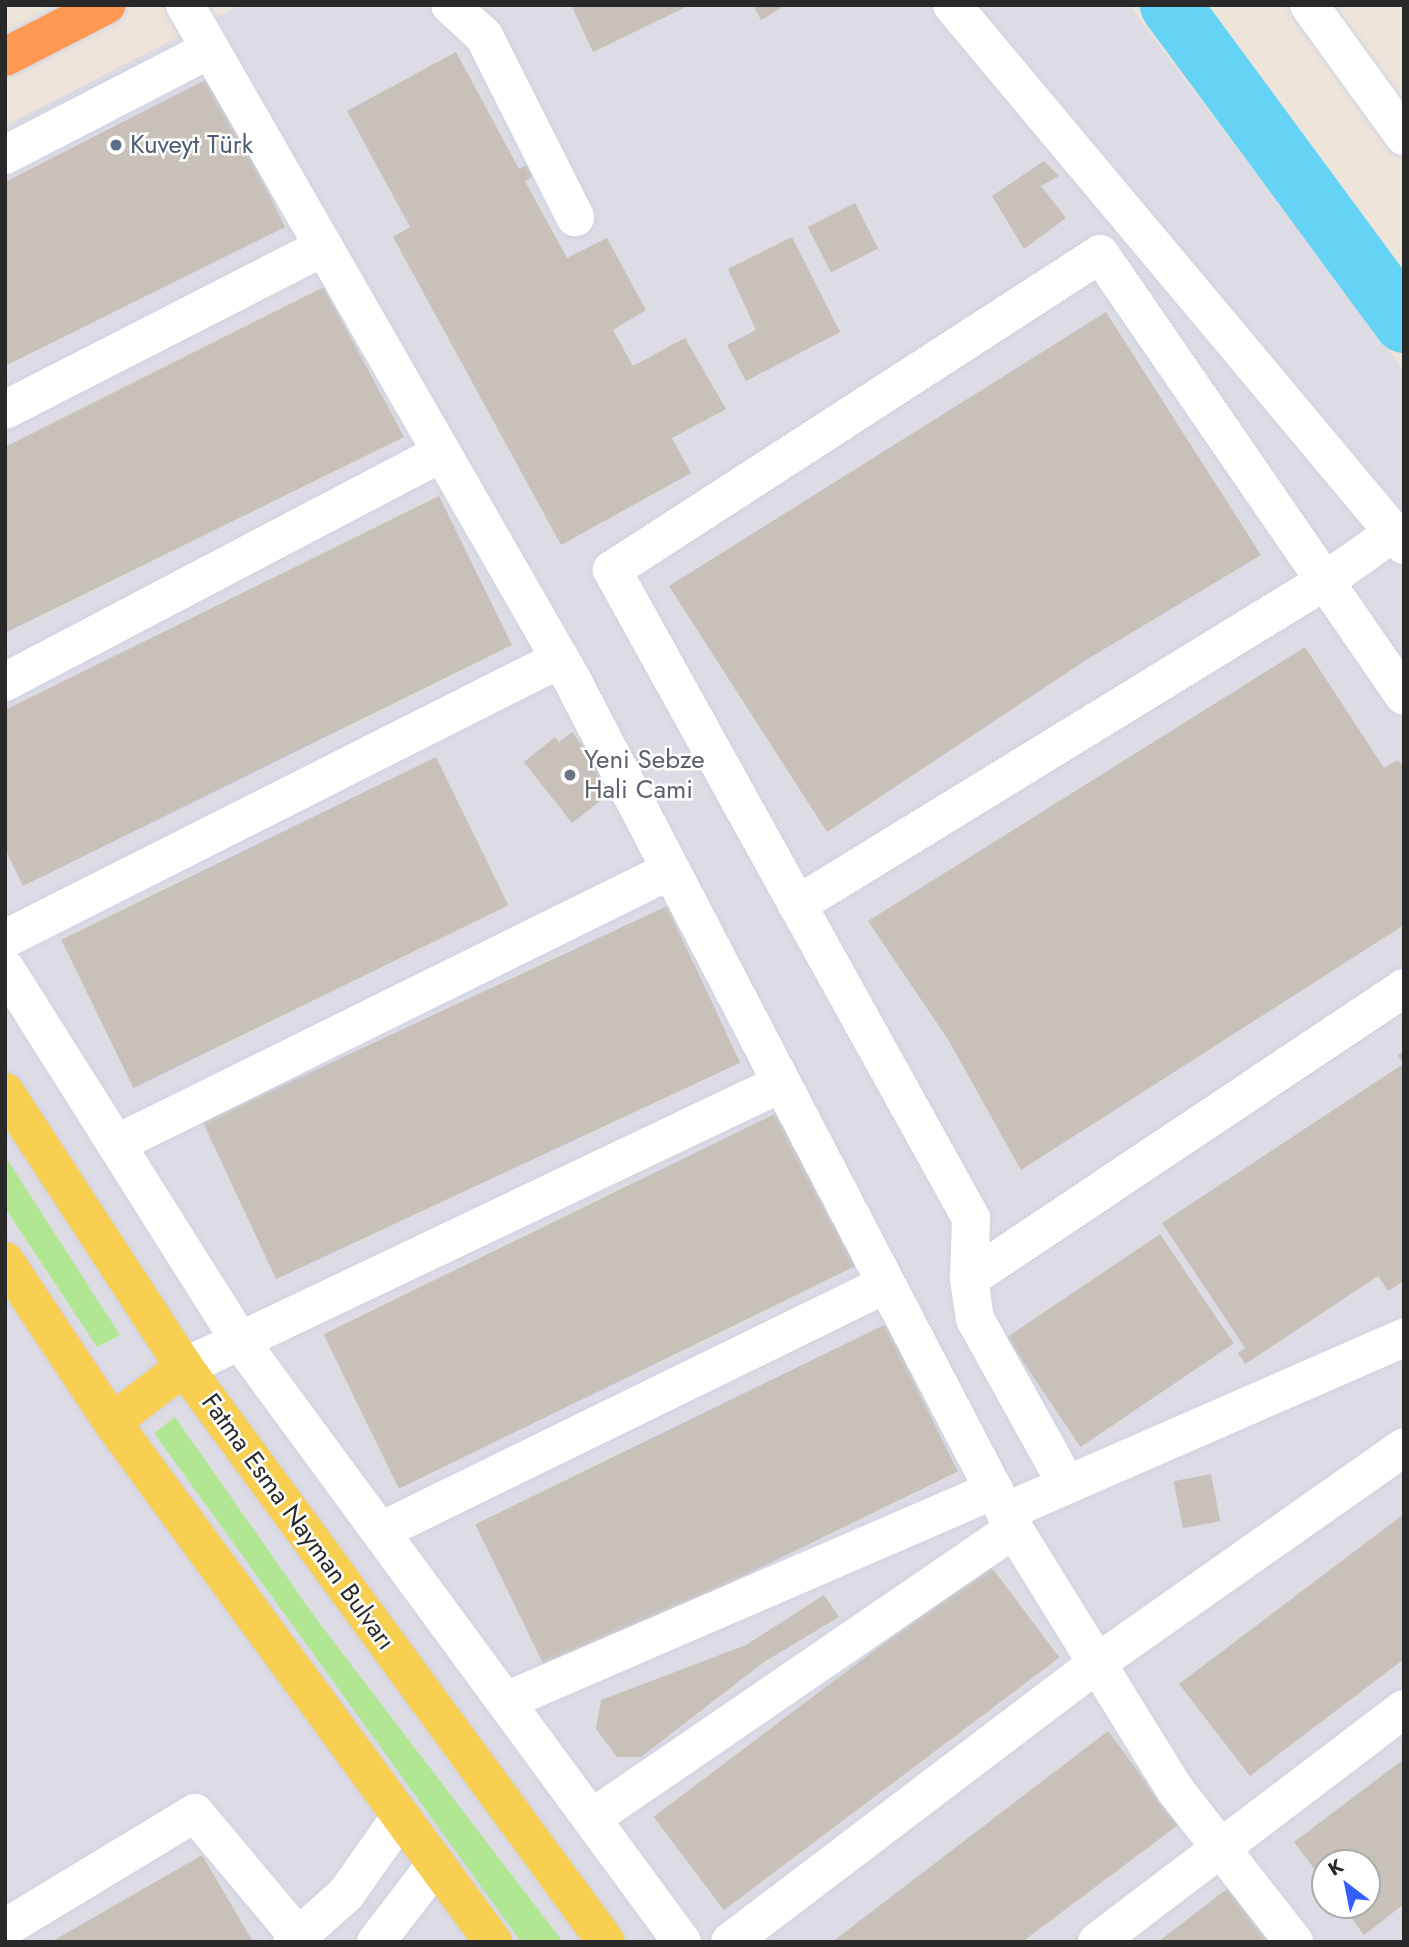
<!DOCTYPE html>
<meta charset="utf-8">
<style>
body{margin:0}
#map{position:relative;width:1409px;height:1947px;overflow:hidden;background:#ede4da;font-family:Jost,sans-serif}
div>[style]{position:absolute}
.industrial>*{inset:0;background:#dddbe4}
.green>*{inset:0;background:#b1e792}
.river>*{height:61px;margin:-30.5px;padding:0 30.5px;transform-origin:30.5px;border-radius:30.5px;background:#65d3f6}
.building>*{inset:0;background:#c8c1ba;transform-origin:0 0}
.roads{filter:drop-shadow(0 0 2px #cfd3e3) drop-shadow(0 0 2px #cfd3e3)}
.minor>*{height:38px;margin:-19px;padding:0 19px;transform-origin:19px;border-radius:19px;background:#fff}
.major>*{height:38px;margin:-19px;padding:0 19px;transform-origin:19px;border-radius:19px;background:#f9cf52}
.highway>*{height:38px;margin:-19px;padding:0 19px;transform-origin:19px;border-radius:19px;background:#ff9952}
.dots>*{width:19px;height:19px;translate:-50% -50%;box-sizing:border-box;border:4px solid #fff;border-radius:50%}
span{translate:-50% -50%;white-space:nowrap;text-align:center;line-height:1.15;-webkit-text-stroke:5px #fff;paint-order:stroke}
.service-label{font-size:26px;color:#4e5e75}
.left{translate:0 -50%;text-align:left}
.worship-label{font-size:26px;color:#5b616d}
.street-label{font-size:26px;color:#292929}
.frame{position:absolute;inset:0;border:7px solid #292929;pointer-events:none}
.north{position:absolute;left:1311px;top:1849px;width:70px;height:70px;box-sizing:border-box;background:#fff;border:2px solid #a9a9a9;border-radius:50%;rotate:328deg;font-size:19px;font-weight:700;line-height:28px;text-align:center;color:#292929}
.north::after{content:'';display:block;margin:auto;width:24px;height:32px;background:#345eff;clip-path:polygon(50% 0,100% 100%,50% 72%,0 100%)}
</style>
<div id="map">
<div class="industrial">
<i style="clip-path:polygon(evenodd,240px 5px,1129px 5px,1404px 371px,1404px 1942px,5px 1942px,5px 126px,240px 5px,1325px 1863px,1367px 1863px,1367px 1905px,1325px 1905px,1325px 1863px)"></i>
</div>
<div class="green">
<i style="clip-path:polygon(5px 1156px,120px 1335px,97px 1347px,5px 1208px)"></i>
<i style="clip-path:polygon(175px 1417px,317px 1620px,563px 1942px,521px 1942px,154px 1433px)"></i>
</div>
<div class="river">
<i style="left:1170px;top:5px;width:394px;rotate:53.6deg"></i>
</div>
<div class="building">
<i style="clip-path:polygon(571px 5px,690px 5px,593px 52px)"></i>
<i style="clip-path:polygon(753px 5px,786px 5px,761px 20px)"></i>
<i style="clip-path:polygon(456px 52px,519px 169px,535px 160px,542px 172px,525px 181px,567px 258px,607px 238px,646px 310px,613px 330px,633px 366px,685px 338px,726px 409px,672px 438px,691px 473px,561px 545px,393px 237px,410px 227px,347px 111px)"></i>
<i style="clip-path:polygon(213px 76px,285px 227px,5px 366px,5px 182px)"></i>
<i style="clip-path:polygon(1044px 161px,1059px 176px,1041px 186px,1066px 218px,1024px 249px,992px 196px)"></i>
<i style="left:855px;top:203px;width:51px;height:53px;rotate:63deg"></i>
<i style="clip-path:polygon(792px 237px,840px 332px,746px 381px,727px 345px,756px 330px,728px 269px)"></i>
<i style="clip-path:polygon(324px 287px,404px 437px,5px 633px,5px 447px)"></i>
<i style="clip-path:polygon(1106px 312px,1261px 555px,1086px 660px,827px 832px,669px 586px)"></i>
<i style="clip-path:polygon(439px 496px,512px 645px,23px 886px,5px 849px,5px 710px)"></i>
<i style="clip-path:polygon(1305px 647px,1384px 768px,1398px 760px,1404px 767px,1404px 925px,1021px 1170px,949px 1041px,868px 921px)"></i>
<i style="clip-path:polygon(572px 732px,617px 788px,572px 823px,524px 762px,555px 737px,559px 742px)"></i>
<i style="left:436px;top:757px;width:165px;height:417px;rotate:64deg"></i>
<i style="left:667px;top:906px;width:173px;height:512px;rotate:65deg"></i>
<i style="clip-path:polygon(1404px 1051px,1404px 1281px,1388px 1291px,1378px 1276px,1245px 1364px,1238px 1353px,1245px 1348px,1162px 1223px,1403px 1064px,1398px 1055px)"></i>
<i style="left:781px;top:1111px;width:172px;height:509px;rotate:64deg"></i>
<i style="left:1160px;top:1234px;width:132px;height:185px;rotate:56deg"></i>
<i style="left:886px;top:1324px;width:164px;height:457px;rotate:64deg"></i>
<i style="left:1211px;top:1474px;width:48px;height:38px;rotate:79deg"></i>
<i style="clip-path:polygon(1404px 1514px,1404px 1659px,1250px 1776px,1179px 1684px)"></i>
<i style="left:989px;top:1564px;width:117px;height:420px;rotate:53deg"></i>
<i style="clip-path:polygon(824px 1595px,839px 1617px,764px 1662px,641px 1757px,617px 1757px,596px 1729px,601px 1700px,746px 1645px)"></i>
<i style="clip-path:polygon(1108px 1731px,1178px 1825px,1022px 1942px,832px 1942px)"></i>
<i style="clip-path:polygon(1404px 1759px,1404px 1904px,1364px 1935px,1342px 1905px,1367px 1905px,1367px 1863px,1325px 1863px,1325px 1883px,1294px 1842px)"></i>
<i style="clip-path:polygon(202px 1855px,252px 1940px,51px 1942px)"></i>
<i style="clip-path:polygon(1228px 1888px,1268px 1942px,1158px 1942px)"></i>
</div>
<div class="roads">
<div class="minor">
<i style="left:185px;top:5px;width:776px;rotate:60.16deg"></i>
<i style="left:571px;top:678px;width:959px;rotate:62.5deg"></i>
<i style="left:1014px;top:1529px;width:308px;rotate:58.3deg"></i>
<i style="left:1176px;top:1791px;width:192px;rotate:52deg"></i>
<i style="left:450px;top:5px;width:46px;rotate:42.4deg"></i>
<i style="left:484px;top:36px;width:203px;rotate:63.3deg"></i>
<i style="left:952px;top:5px;width:704px;rotate:50.07deg"></i>
<i style="left:1309px;top:5px;width:162px;rotate:54.1deg"></i>
<i style="left:5px;top:155px;width:231px;rotate:-27.3deg"></i>
<i style="left:5px;top:410px;width:358px;rotate:-27.1deg"></i>
<i style="left:5px;top:682px;width:493px;rotate:-27.7deg"></i>
<i style="left:797px;top:905px;width:619px;rotate:-31.53deg"></i>
<i style="left:1325px;top:581px;width:83px;rotate:-35.2deg"></i>
<i style="left:5px;top:939px;width:622px;rotate:-26.77deg"></i>
<i style="left:5px;top:968px;width:441px;rotate:57.8deg"></i>
<i style="left:240px;top:1341px;width:600px;rotate:-25.46deg"></i>
<i style="left:116px;top:1144px;width:619px;rotate:-26.28deg"></i>
<i style="left:969px;top:1279px;width:523px;rotate:-33.78deg"></i>
<i style="left:184px;top:1367px;width:62px;rotate:-24.9deg"></i>
<i style="left:240px;top:1341px;width:746px;rotate:53.67deg"></i>
<i style="left:1067px;top:1485px;width:190px;rotate:-119deg"></i>
<i style="left:975px;top:1319px;width:40px;rotate:-98.5deg"></i>
<i style="left:969px;top:1279px;width:61px;rotate:-88.1deg"></i>
<i style="left:971px;top:1218px;width:741px;rotate:-118.99deg"></i>
<i style="left:612px;top:570px;width:581px;rotate:-32.92deg"></i>
<i style="left:1100px;top:254px;width:536px;rotate:55.48deg"></i>
<i style="left:1005px;top:1512px;width:435px;rotate:-23.6deg"></i>
<i style="left:381px;top:1531px;width:562px;rotate:-26.06deg"></i>
<i style="left:506px;top:1701px;width:532px;rotate:-23.38deg"></i>
<i style="left:592px;top:1818px;width:511px;rotate:-34.4deg"></i>
<i style="left:5px;top:1928px;width:222px;rotate:-31.2deg"></i>
<i style="left:195px;top:1813px;width:168px;rotate:50.1deg"></i>
<i style="left:292px;top:1942px;width:72px;rotate:-41.6deg"></i>
<i style="left:346px;top:1894px;width:95px;rotate:-54.8deg"></i>
<i style="left:376px;top:1942px;width:98px;rotate:-52.4deg"></i>
<i style="left:730px;top:1942px;width:461px;rotate:-37.2deg"></i>
<i style="left:1097px;top:1663px;width:375px;rotate:-35.1deg"></i>
<i style="left:1097px;top:1942px;width:385px;rotate:-37.2deg"></i>
</div>
<div class="major">
<i style="left:5px;top:1092px;width:328px;rotate:56.9deg"></i>
<i style="left:184px;top:1367px;width:713px;rotate:53.72deg"></i>
<i style="left:5px;top:1261px;width:193px;rotate:56.4deg"></i>
<i style="left:112px;top:1422px;width:645px;rotate:53.77deg"></i>
<i style="left:112px;top:1422px;width:91px;rotate:-37.4deg"></i>
</div>
<div class="highway">
<i style="left:5px;top:57px;width:114px;rotate:-27.2deg"></i>
</div>
</div>
<div class="dots">
<i style="left:116px;top:145px;background:#5c6f8a"></i>
<i style="left:570px;top:775px;background:#6b7280"></i>
</div>
<div class="service-label">
<span class="left" style="left:130px;top:145px">Kuveyt Türk</span>
</div>
<div class="worship-label">
<span class="left" style="left:584px;top:775px">Yeni Sebze<br>Hali Cami</span>
</div>
<div class="street-label">
<span style="left:298px;top:1522px;rotate:54deg">Fatma Esma Nayman Bulvarı</span>
</div>
<div class="frame"></div>
<div class="north">K</div>
</div>
